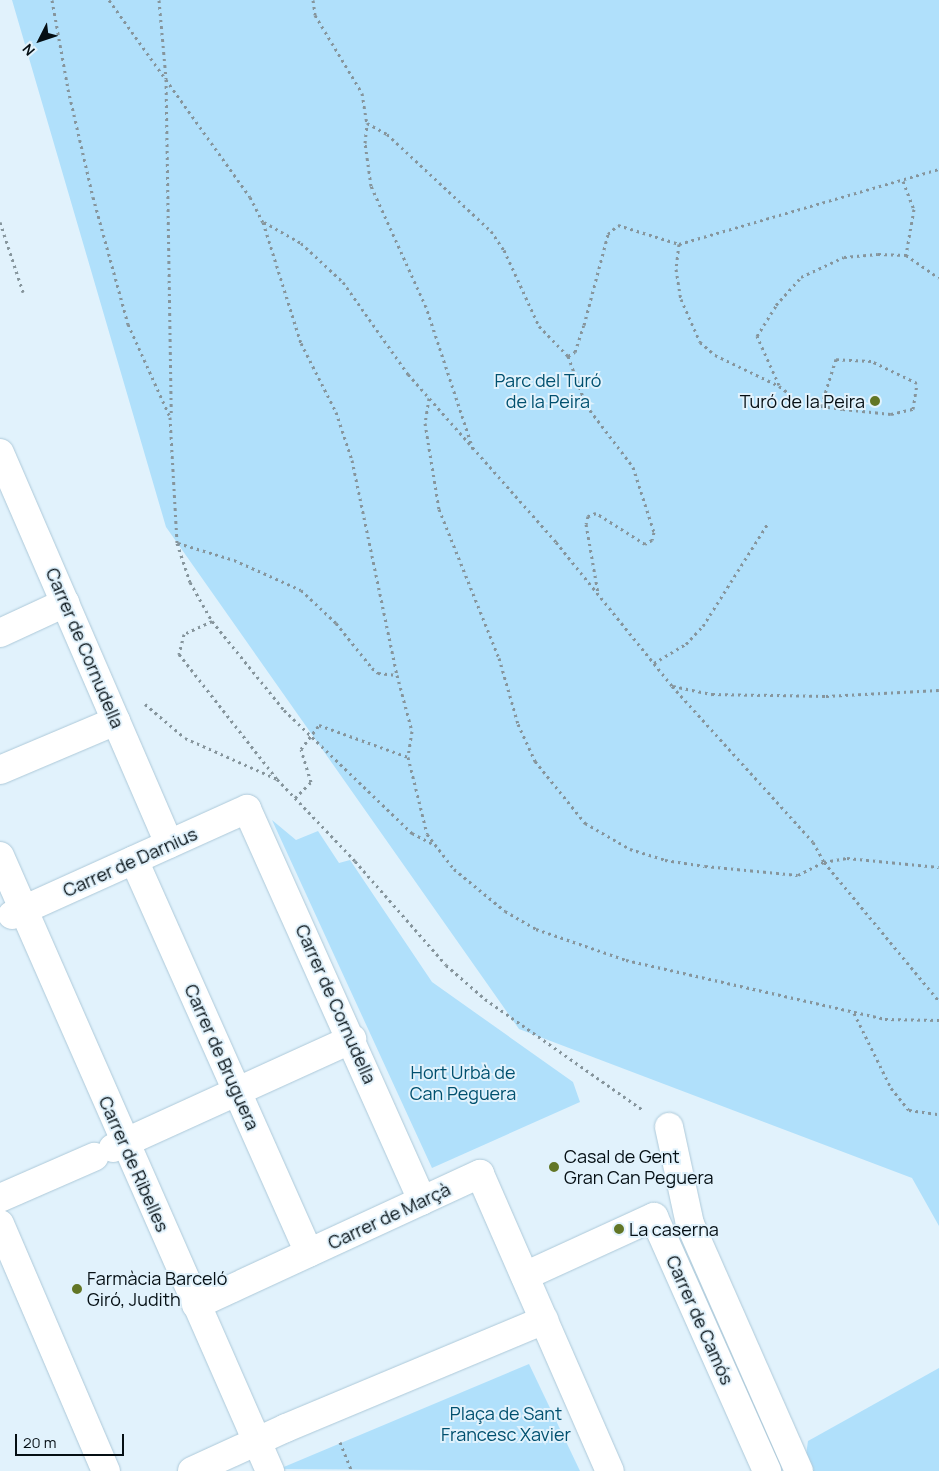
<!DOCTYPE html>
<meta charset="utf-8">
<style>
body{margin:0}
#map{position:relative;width:939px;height:1471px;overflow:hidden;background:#e1f2fc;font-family:Manrope,sans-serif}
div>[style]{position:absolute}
.green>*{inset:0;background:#b0e0fb}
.path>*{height:3px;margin-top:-1.5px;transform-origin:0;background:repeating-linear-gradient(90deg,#86959c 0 2.5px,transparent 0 6.5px)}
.roads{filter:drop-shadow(0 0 1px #adc9d9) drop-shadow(0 0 1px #adc9d9)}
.minor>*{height:28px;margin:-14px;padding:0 14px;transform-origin:14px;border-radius:14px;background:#fff}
.dots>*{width:14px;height:14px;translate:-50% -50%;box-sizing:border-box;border:2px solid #e1f2fc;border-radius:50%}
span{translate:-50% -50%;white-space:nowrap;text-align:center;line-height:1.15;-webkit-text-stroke:4px #e1f2fc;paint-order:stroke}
.park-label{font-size:18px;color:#00506f}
.poi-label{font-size:18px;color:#050f14}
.right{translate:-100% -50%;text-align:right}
.left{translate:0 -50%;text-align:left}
.street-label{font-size:18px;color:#050f14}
.north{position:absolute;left:15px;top:15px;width:50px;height:50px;-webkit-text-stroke:4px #e1f2fc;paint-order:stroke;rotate:229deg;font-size:14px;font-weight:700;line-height:20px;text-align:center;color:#050f14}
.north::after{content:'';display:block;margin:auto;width:18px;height:22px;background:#050f14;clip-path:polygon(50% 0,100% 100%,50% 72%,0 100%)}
.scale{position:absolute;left:15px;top:1434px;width:109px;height:22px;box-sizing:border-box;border:2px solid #050f14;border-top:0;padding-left:6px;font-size:15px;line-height:18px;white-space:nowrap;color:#050f14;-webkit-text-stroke:4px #e1f2fc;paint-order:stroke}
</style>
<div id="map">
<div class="green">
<i style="clip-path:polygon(12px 0,939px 0,939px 1226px,912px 1178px,519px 1029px,166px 527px)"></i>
<i style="clip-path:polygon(272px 820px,296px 840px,318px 831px,339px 863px,350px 860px,432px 982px,573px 1082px,580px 1102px,432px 1168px)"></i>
<i style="clip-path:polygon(529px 1364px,580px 1471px,279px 1469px)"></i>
<i style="clip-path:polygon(939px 1368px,939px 1471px,811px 1471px,805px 1462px,808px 1441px)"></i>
</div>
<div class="path">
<i style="left:52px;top:0;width:90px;rotate:79.8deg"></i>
<i style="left:68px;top:89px;width:111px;rotate:77deg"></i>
<i style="left:93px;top:197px;width:132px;rotate:74.6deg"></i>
<i style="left:128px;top:324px;width:102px;rotate:65.7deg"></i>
<i style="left:170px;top:417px;width:126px;rotate:86.8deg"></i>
<i style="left:177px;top:543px;width:41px;rotate:71.6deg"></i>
<i style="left:190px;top:582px;width:45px;rotate:60.6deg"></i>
<i style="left:212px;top:621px;width:31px;rotate:155deg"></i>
<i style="left:184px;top:634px;width:21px;rotate:104deg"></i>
<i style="left:179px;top:654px;width:159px;rotate:51.9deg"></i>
<i style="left:277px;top:779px;width:113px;rotate:46.4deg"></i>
<i style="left:355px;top:861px;width:138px;rotate:48.8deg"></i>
<i style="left:446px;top:965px;width:52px;rotate:41.1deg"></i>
<i style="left:485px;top:999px;width:193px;rotate:35.1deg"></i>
<i style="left:109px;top:0;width:242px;rotate:54.4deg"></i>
<i style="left:250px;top:197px;width:28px;rotate:63deg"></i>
<i style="left:263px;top:222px;width:127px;rotate:72.6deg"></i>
<i style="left:301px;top:343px;width:77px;rotate:63.1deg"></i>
<i style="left:336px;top:412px;width:51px;rotate:71.6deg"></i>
<i style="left:352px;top:460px;width:220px;rotate:78.2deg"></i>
<i style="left:397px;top:675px;width:58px;rotate:75deg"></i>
<i style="left:412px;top:731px;width:26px;rotate:99deg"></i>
<i style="left:408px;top:757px;width:79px;rotate:76.1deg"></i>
<i style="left:427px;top:834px;width:44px;rotate:52.4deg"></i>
<i style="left:454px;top:869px;width:66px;rotate:39.5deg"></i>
<i style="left:505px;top:911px;width:36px;rotate:30deg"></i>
<i style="left:536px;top:929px;width:95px;rotate:19deg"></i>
<i style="left:626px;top:960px;width:266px;rotate:12.8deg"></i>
<i style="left:885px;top:1019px;width:54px;rotate:1.1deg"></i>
<i style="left:159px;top:0;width:79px;rotate:84.9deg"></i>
<i style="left:166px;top:79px;width:337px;rotate:89.1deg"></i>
<i style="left:313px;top:0;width:15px;rotate:82deg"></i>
<i style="left:315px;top:15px;width:91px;rotate:58.9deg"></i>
<i style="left:362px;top:93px;width:30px;rotate:81deg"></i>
<i style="left:903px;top:181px;width:30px;rotate:69deg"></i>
<i style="left:914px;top:209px;width:47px;rotate:99.9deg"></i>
<i style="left:0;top:222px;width:74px;rotate:71.8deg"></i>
<i style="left:264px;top:222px;width:43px;rotate:29.6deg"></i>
<i style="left:301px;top:243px;width:57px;rotate:42.9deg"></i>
<i style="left:343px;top:282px;width:113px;rotate:54.8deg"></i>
<i style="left:408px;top:374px;width:224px;rotate:48.6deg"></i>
<i style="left:556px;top:542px;width:185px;rotate:51.1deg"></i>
<i style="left:672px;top:686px;width:210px;rotate:47.9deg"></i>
<i style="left:813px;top:842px;width:23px;rotate:61deg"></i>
<i style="left:824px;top:862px;width:180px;rotate:50.4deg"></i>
<i style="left:679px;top:244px;width:271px;rotate:-16.1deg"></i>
<i style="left:568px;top:356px;width:52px;rotate:69.8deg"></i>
<i style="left:586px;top:405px;width:78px;rotate:52.8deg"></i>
<i style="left:633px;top:467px;width:68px;rotate:72.1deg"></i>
<i style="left:654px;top:532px;width:8px;rotate:104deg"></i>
<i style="left:652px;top:540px;width:8px;rotate:150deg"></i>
<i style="left:645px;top:544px;width:58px;rotate:-147.7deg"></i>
<i style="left:596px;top:513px;width:9px;rotate:159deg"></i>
<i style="left:588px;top:516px;width:8px;rotate:104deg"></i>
<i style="left:586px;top:524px;width:70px;rotate:80.1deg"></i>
<i style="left:779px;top:385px;width:54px;rotate:-114.2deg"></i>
<i style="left:757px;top:336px;width:36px;rotate:-58deg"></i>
<i style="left:776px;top:305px;width:38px;rotate:-48deg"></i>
<i style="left:801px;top:277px;width:47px;rotate:-24.9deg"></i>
<i style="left:844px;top:257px;width:34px;rotate:-5deg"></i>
<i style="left:878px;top:254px;width:28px;rotate:2deg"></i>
<i style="left:906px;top:255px;width:40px;rotate:34.9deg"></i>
<i style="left:429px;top:398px;width:25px;rotate:99deg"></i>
<i style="left:425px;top:423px;width:87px;rotate:80.8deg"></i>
<i style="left:439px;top:509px;width:161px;rotate:68.1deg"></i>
<i style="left:499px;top:658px;width:69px;rotate:73.9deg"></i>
<i style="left:518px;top:724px;width:41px;rotate:65.3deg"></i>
<i style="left:535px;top:761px;width:80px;rotate:51.1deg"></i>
<i style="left:585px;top:823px;width:52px;rotate:30deg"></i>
<i style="left:630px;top:849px;width:37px;rotate:17deg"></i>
<i style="left:665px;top:860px;width:40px;rotate:8.5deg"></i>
<i style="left:705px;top:866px;width:93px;rotate:5.5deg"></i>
<i style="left:798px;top:875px;width:29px;rotate:-27deg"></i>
<i style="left:824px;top:862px;width:23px;rotate:-10deg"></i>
<i style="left:847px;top:858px;width:92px;rotate:5.6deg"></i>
<i style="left:473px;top:449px;width:150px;rotate:-108.3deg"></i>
<i style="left:426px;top:307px;width:133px;rotate:-114.4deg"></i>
<i style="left:371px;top:186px;width:43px;rotate:-97.9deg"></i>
<i style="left:365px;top:143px;width:20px;rotate:-84deg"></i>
<i style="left:367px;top:123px;width:23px;rotate:29deg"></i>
<i style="left:387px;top:134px;width:142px;rotate:43deg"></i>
<i style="left:491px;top:231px;width:23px;rotate:56deg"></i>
<i style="left:504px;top:250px;width:84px;rotate:65.3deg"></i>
<i style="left:539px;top:326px;width:42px;rotate:46deg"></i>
<i style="left:568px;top:356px;width:8px;rotate:-30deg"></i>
<i style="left:575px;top:352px;width:28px;rotate:-72deg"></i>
<i style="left:584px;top:325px;width:94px;rotate:-75.2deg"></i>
<i style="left:608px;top:234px;width:13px;rotate:-42deg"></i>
<i style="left:618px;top:225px;width:64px;rotate:17.3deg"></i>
<i style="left:679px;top:244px;width:25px;rotate:97deg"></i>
<i style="left:676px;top:269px;width:30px;rotate:81deg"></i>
<i style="left:681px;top:299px;width:47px;rotate:66.2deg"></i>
<i style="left:700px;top:342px;width:20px;rotate:41deg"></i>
<i style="left:715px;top:355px;width:71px;rotate:25.8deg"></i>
<i style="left:779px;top:386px;width:25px;rotate:37deg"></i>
<i style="left:799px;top:401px;width:23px;rotate:13deg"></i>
<i style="left:821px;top:406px;width:22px;rotate:8deg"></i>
<i style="left:843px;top:409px;width:48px;rotate:5.9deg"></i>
<i style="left:891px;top:414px;width:23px;rotate:-13deg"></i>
<i style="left:913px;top:409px;width:26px;rotate:-81deg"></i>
<i style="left:917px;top:383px;width:51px;rotate:-154.4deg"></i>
<i style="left:871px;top:361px;width:35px;rotate:-177deg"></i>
<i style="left:836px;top:359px;width:49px;rotate:107.7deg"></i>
<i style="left:178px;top:543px;width:59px;rotate:16.9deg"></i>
<i style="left:234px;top:560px;width:73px;rotate:24.1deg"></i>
<i style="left:301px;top:590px;width:48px;rotate:43.3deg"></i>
<i style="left:336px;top:623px;width:58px;rotate:51.3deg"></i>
<i style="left:372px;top:668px;width:8px;rotate:40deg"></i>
<i style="left:378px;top:673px;width:19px;rotate:6deg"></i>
<i style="left:212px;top:621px;width:114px;rotate:51deg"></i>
<i style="left:284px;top:710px;width:178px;rotate:43.9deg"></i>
<i style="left:412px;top:833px;width:24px;rotate:28deg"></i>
<i style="left:654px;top:663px;width:37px;rotate:-31deg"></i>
<i style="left:686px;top:644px;width:25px;rotate:-47deg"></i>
<i style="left:703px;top:626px;width:122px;rotate:-57.7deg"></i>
<i style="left:673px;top:686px;width:40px;rotate:12deg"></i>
<i style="left:712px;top:694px;width:114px;rotate:1deg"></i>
<i style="left:826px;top:696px;width:113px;rotate:-3deg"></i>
<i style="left:145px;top:704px;width:52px;rotate:40.4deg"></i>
<i style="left:185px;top:738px;width:101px;rotate:24deg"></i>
<i style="left:295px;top:798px;width:23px;rotate:-45deg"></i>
<i style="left:311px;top:782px;width:34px;rotate:-107deg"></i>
<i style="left:301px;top:749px;width:30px;rotate:-53deg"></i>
<i style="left:319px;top:725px;width:95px;rotate:19.8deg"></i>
<i style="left:854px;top:1013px;width:84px;rotate:63.7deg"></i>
<i style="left:891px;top:1088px;width:28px;rotate:51deg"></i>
<i style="left:909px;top:1110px;width:30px;rotate:8deg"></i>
<i style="left:340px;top:1442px;width:31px;rotate:68deg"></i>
</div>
<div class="roads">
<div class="minor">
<i style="left:0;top:453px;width:426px;rotate:66.6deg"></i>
<i style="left:0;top:633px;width:72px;rotate:-24.8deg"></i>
<i style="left:0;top:770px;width:126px;rotate:-22.9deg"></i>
<i style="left:0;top:856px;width:672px;rotate:66.3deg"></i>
<i style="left:134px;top:860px;width:430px;rotate:66deg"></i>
<i style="left:12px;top:915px;width:258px;rotate:-24.3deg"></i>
<i style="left:247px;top:809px;width:429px;rotate:65.9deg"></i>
<i style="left:669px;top:1127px;width:99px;rotate:77.8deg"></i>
<i style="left:690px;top:1224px;width:270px;rotate:66.2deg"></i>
<i style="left:113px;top:1148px;width:263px;rotate:-24.5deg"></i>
<i style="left:0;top:1198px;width:103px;rotate:-23.6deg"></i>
<i style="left:0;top:1224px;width:269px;rotate:66.8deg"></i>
<i style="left:525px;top:1276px;width:142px;rotate:-24.6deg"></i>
<i style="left:654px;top:1217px;width:278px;rotate:66deg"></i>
<i style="left:196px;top:1305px;width:313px;rotate:-24.8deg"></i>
<i style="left:480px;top:1174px;width:324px;rotate:66.4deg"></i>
<i style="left:192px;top:1471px;width:103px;rotate:-24.6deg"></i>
<i style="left:286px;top:1428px;width:280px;rotate:-22.7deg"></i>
</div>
</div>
<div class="dots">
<i style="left:875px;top:401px;background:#627626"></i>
<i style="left:554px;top:1167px;background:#627626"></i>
<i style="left:619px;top:1229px;background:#627626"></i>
<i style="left:77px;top:1289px;background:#627626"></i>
</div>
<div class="park-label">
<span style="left:548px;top:391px">Parc del Turó<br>de la Peira</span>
<span style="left:463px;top:1083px">Hort Urbà de<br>Can Peguera</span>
<span style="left:506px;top:1424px">Plaça de Sant<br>Francesc Xavier</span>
</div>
<div class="poi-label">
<span class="right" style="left:865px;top:401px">Turó de la Peira</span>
<span class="left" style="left:564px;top:1167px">Casal de Gent<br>Gran Can Peguera</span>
<span class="left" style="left:629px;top:1229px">La caserna</span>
<span class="left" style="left:87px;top:1289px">Farmàcia Barceló<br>Giró, Judith</span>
</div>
<div class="street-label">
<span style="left:85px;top:648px;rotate:67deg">Carrer de Cornudella</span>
<span style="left:130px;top:862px;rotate:-24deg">Carrer de Darnius</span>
<span style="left:336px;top:1004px;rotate:66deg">Carrer de Cornudella</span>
<span style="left:222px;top:1057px;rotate:66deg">Carrer de Bruguera</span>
<span style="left:134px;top:1164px;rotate:66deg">Carrer de Ribelles</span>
<span style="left:389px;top:1216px;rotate:-25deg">Carrer de Marçà</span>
<span style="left:700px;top:1320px;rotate:66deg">Carrer de Camós</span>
</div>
<div class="north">N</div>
<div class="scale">20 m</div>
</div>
